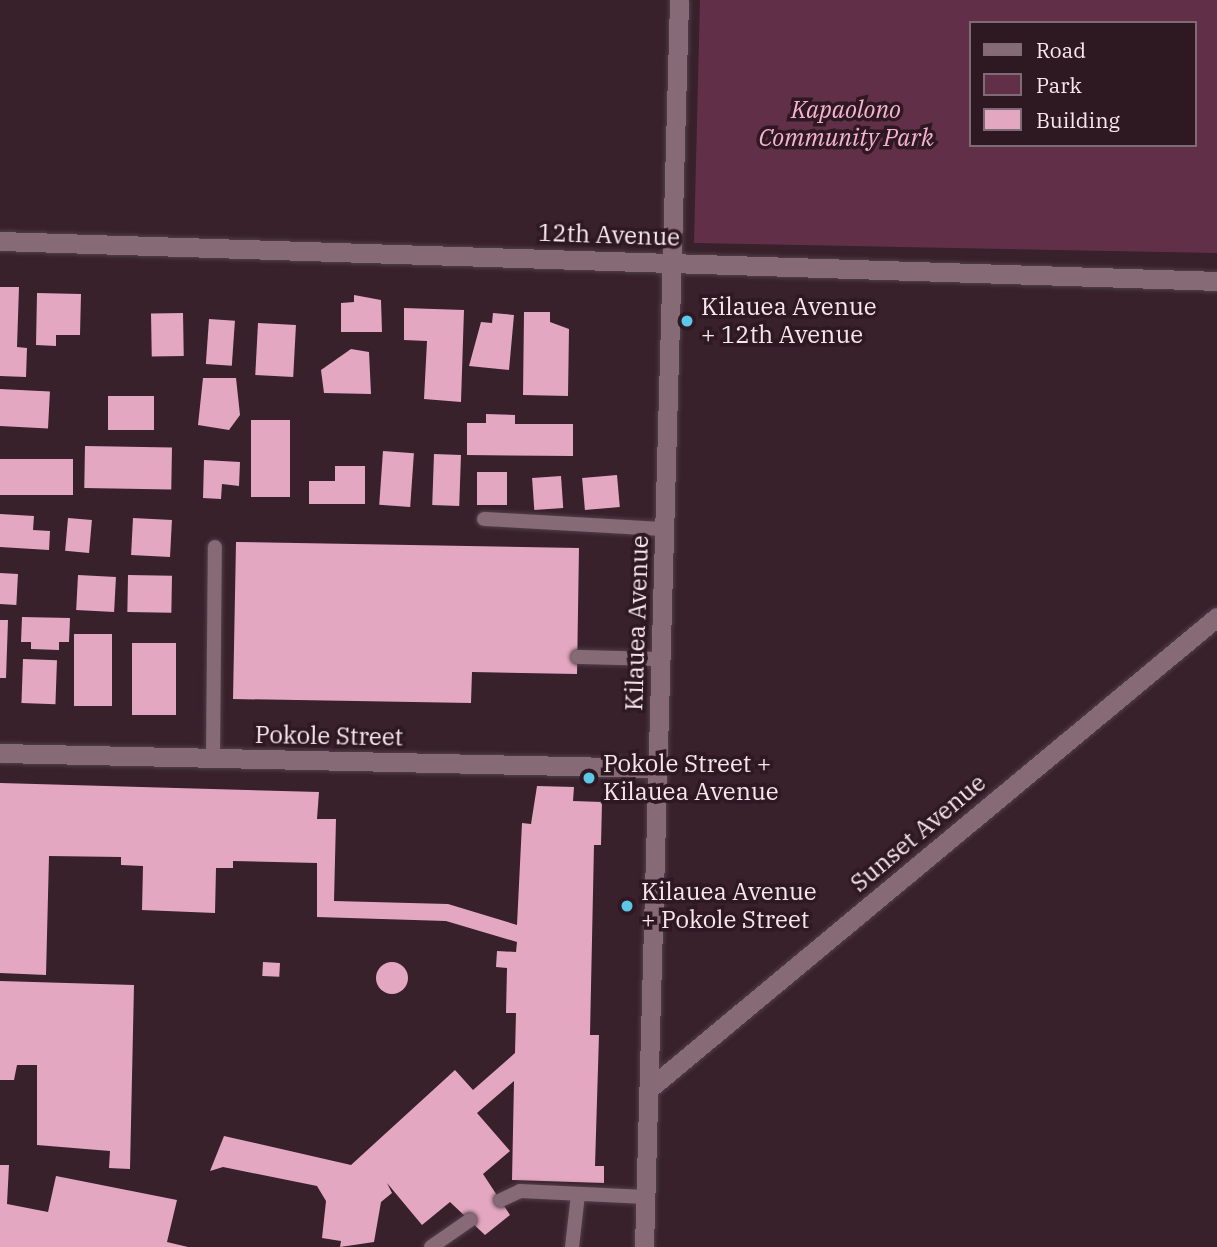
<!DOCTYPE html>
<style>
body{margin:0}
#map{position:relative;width:1217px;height:1247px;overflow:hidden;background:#38212b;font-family:"IBM Plex Serif",serif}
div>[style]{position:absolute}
.green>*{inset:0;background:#613048}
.building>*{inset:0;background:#e4a7c1;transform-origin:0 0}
.round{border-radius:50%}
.roads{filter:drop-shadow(0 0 2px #523f48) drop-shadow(0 0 2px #523f48)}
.service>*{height:14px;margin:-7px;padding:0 7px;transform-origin:7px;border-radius:7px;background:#866a76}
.minor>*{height:19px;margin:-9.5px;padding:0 9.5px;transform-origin:9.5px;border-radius:9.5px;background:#866a76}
.dots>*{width:19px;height:19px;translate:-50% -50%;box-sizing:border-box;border:4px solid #2e1822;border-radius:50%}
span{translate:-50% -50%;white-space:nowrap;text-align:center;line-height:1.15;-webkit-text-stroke:7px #2e1822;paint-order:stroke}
.park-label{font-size:24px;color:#f7b3d1;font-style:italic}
.street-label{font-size:24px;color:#f7e7ed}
.poi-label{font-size:24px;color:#f7e7ed}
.left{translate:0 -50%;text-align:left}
.legend{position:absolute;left:969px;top:21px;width:228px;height:126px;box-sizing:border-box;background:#2e1822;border:2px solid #7e6b73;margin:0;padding:9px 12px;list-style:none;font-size:21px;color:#f7e7ed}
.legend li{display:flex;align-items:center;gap:14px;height:35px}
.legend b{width:35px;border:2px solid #7e6b73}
</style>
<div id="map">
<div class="green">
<i style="clip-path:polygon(evenodd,700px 0,1217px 0,1217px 253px,694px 243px,700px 0,970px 23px,1194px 23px,1194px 145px,970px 145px,970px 23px)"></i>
</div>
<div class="building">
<i style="clip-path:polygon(0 287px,19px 287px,17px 347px,27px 348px,26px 377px,0 376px)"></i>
<i style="clip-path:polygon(37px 293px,81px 294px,80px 335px,56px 335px,56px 346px,36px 345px)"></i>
<i style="clip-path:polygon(354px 295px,381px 300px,382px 332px,341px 332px,341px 303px,354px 302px)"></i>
<i style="clip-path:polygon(404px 308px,464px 310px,461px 402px,424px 399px,427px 341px,404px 340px)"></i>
<i style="clip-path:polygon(524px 312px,550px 312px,550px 322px,569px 329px,568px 396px,523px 395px)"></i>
<i style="left:183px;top:313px;width:43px;height:32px;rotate:89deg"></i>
<i style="clip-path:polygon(493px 313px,514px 315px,509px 370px,469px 366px,481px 322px,492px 323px)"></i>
<i style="left:209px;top:319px;width:26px;height:45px;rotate:4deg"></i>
<i style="left:258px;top:323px;width:38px;height:52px;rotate:3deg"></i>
<i style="clip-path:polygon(351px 349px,369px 352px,371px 394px,324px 393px,321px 370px)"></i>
<i style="clip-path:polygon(203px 378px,236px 378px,240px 415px,229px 430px,198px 425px)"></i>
<i style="left:0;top:389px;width:50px;height:37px;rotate:3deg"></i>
<i style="left:154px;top:396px;width:34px;height:46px;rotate:90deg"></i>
<i style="clip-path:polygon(486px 414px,515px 415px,515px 424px,573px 424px,573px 456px,467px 455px,467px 423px,486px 423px)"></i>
<i style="left:251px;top:420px;width:39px;height:77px"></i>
<i style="left:85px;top:446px;width:87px;height:42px;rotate:1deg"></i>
<i style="left:383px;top:451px;width:31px;height:54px;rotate:4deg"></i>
<i style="left:434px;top:454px;width:27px;height:51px;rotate:2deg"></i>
<i style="left:0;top:459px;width:73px;height:36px"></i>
<i style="clip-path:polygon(204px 460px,240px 462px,239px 486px,222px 484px,221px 499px,203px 498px)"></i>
<i style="clip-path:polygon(335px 466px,365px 466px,365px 504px,309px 504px,309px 481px,335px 481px)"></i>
<i style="left:477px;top:472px;width:30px;height:33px"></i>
<i style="left:617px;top:475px;width:32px;height:35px;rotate:85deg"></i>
<i style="left:561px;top:476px;width:32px;height:29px;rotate:86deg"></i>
<i style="clip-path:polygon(0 514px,34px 516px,33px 530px,50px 531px,49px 550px,0 547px)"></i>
<i style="left:68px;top:518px;width:24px;height:33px;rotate:5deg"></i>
<i style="left:133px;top:518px;width:39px;height:37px;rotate:3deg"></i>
<i style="clip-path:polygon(236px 542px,579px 548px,577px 674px,472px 672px,471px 703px,233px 699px)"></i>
<i style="left:0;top:573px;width:18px;height:31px;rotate:3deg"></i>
<i style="left:78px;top:575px;width:38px;height:35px;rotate:3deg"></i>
<i style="left:128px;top:575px;width:44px;height:37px;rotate:1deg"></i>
<i style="clip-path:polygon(22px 617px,70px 618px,69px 642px,59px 642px,59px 650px,31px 649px,31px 642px,21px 642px)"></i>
<i style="clip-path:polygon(0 620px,8px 620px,6px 678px,0 678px)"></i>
<i style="left:112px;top:634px;width:72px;height:38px;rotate:90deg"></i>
<i style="left:132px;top:643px;width:44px;height:72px"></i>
<i style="left:23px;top:659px;width:34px;height:44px;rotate:2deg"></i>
<i style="clip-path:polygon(0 783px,319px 792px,317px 819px,336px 819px,334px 901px,448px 904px,517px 925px,522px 823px,531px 824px,537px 786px,574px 787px,573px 801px,602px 802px,601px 845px,594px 845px,590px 1035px,599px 1035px,595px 1166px,604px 1166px,604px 1183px,512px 1180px,514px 1081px,477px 1113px,510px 1151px,483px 1174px,510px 1215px,485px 1235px,450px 1202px,422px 1225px,387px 1183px,392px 1193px,381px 1202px,374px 1242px,340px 1247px,341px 1241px,322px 1238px,326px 1201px,317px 1186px,223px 1167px,210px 1171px,224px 1136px,351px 1165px,455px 1070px,473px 1090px,515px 1053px,516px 1013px,506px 1013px,507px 968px,496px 967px,497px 951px,516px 952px,517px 942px,446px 921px,317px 917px,317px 836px,317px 863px,233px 861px,233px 868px,216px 868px,215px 913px,142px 910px,143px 866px,121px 865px,121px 857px,49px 856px,46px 975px,0 973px)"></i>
<i style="left:263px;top:962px;width:17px;height:14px;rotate:3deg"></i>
<i class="round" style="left:376px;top:962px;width:32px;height:32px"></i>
<i style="clip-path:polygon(0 981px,134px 985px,130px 1169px,109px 1168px,110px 1151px,37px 1145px,37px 1065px,17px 1065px,14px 1080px,0 1080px)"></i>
<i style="clip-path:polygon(0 1165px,9px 1165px,7px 1204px,48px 1212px,56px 1176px,177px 1200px,167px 1242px,188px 1247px,0 1247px)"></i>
</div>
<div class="roads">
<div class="service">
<i style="left:484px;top:519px;width:180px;rotate:3.2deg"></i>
<i style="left:578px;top:657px;width:82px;rotate:1.4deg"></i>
<i style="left:213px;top:758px;width:211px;rotate:-89.5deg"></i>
<i style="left:501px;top:1200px;width:21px;rotate:-25deg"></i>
<i style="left:520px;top:1191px;width:126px;rotate:2.7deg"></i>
<i style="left:431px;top:1247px;width:47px;rotate:-34.7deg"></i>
<i style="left:572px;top:1247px;width:53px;rotate:-83.5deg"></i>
</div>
<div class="minor">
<i style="left:0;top:241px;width:1218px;rotate:1.88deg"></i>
<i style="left:0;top:753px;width:657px;rotate:1.31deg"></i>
<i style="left:650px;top:1088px;width:737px;rotate:-39.72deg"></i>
<i style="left:644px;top:1247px;width:1247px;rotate:-88.39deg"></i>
</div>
</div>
<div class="dots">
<i style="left:687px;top:321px;background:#5cc7e7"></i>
<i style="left:589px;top:778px;background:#5cc7e7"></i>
<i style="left:627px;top:906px;background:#5cc7e7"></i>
</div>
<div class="park-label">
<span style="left:846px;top:124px">Kapaolono<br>Community Park</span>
</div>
<div class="street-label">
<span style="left:609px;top:235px;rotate:2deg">12th Avenue</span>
<span style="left:637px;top:623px;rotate:-88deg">Kilauea Avenue</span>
<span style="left:329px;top:736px;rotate:1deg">Pokole Street</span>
<span style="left:918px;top:833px;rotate:-40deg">Sunset Avenue</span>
</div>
<div class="poi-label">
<span class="left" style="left:701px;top:321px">Kilauea Avenue<br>+ 12th Avenue</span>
<span class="left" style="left:603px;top:778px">Pokole Street +<br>Kilauea Avenue</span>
<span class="left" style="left:641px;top:906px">Kilauea Avenue<br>+ Pokole Street</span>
</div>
<ul class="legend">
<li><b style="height:9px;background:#866a76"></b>Road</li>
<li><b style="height:19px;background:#613048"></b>Park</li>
<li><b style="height:19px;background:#e4a7c1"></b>Building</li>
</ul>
</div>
